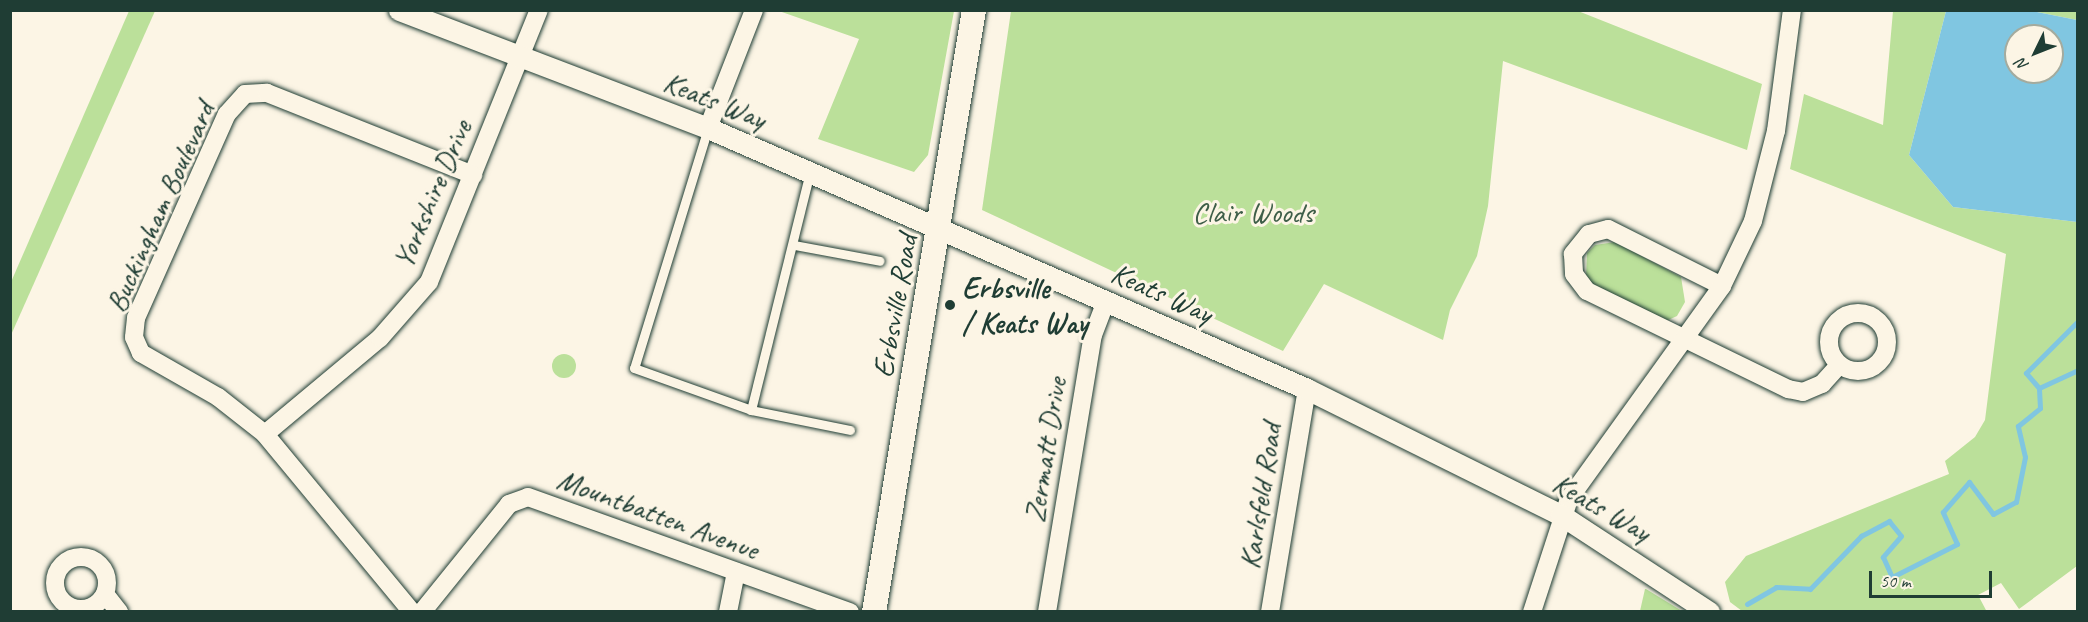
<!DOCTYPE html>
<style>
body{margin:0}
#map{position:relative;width:2088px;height:622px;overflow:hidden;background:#fcf5e5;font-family:Caveat,sans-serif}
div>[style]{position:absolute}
.green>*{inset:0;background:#bbe09a}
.round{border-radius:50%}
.water>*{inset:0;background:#80c6e1}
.stream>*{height:5px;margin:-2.5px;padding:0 2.5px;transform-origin:2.5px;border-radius:2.5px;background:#80c6e1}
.roads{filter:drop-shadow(0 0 2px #1f3d34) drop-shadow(0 0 2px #1f3d34)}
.service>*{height:9px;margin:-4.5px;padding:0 4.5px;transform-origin:4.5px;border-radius:4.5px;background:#fcf5e5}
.minor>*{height:18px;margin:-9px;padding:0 9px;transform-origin:9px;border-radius:9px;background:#fcf5e5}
.minor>.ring{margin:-9px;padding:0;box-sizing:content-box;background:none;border:18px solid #fcf5e5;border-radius:50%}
.tertiary>*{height:21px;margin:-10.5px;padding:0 10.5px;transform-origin:10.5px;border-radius:10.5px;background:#fcf5e5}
.secondary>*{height:24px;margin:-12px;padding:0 12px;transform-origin:12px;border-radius:12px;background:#fcf5e5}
.dots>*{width:16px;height:16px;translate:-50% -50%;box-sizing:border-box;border:3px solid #fcf5e5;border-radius:50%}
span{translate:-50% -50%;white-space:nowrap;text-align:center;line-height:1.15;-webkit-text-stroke:6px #fcf5e5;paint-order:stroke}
.street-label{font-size:30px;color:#1f3d34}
.park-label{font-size:30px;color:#3e5e48}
.poi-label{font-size:30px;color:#1f3d34;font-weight:700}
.left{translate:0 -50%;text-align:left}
.frame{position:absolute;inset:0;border:12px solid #1f3d34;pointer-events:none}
.north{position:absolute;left:2004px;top:24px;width:60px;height:60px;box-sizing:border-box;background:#fcf5e5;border:2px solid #a4ab9e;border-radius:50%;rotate:227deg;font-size:16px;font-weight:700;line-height:24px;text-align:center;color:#1f3d34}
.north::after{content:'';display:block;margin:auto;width:21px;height:27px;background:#1f3d34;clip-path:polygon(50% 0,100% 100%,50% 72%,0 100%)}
.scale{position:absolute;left:1869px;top:571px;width:123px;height:27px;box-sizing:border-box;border:3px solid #1f3d34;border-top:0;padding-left:8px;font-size:18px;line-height:21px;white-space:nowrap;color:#1f3d34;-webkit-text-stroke:4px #fcf5e5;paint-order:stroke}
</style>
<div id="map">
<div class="green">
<i style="clip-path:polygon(129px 11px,155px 11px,11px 335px,11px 282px)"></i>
<i style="clip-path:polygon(779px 11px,954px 11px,928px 155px,914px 172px,818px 139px,859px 39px)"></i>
<i style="clip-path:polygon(1011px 11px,1578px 11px,1762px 84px,1747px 150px,1503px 61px,1488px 206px,1477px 256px,1450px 310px,1443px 340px,1324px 284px,1283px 351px,982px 210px)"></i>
<i style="clip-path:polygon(1893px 11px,1946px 11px,1909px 155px,1953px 207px,2077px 222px,2077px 566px,2019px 609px,2001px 583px,1978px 595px,1987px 612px,1742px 611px,1730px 602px,1725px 582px,1746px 556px,1949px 474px,1945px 461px,1975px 437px,1985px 420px,2006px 254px,1790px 169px,1804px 94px,1883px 125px)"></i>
<i style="clip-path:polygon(2032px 11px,2077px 11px,2077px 20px)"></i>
<i style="clip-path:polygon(1615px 242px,1681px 277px,1685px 302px,1677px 316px,1666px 321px,1594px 286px,1586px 277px,1587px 253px,1595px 245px)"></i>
<i class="round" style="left:552px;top:354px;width:24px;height:24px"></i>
<i style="clip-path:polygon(1645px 589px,1646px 589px,1682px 611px,1640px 611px)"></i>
</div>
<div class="water">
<i style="clip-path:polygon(evenodd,1946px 11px,2032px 11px,2077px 20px,2077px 222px,1953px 207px,1909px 155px,1946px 11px,2016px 36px,2052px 36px,2052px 72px,2016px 72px,2016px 36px)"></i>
</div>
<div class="stream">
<i style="left:2039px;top:388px;width:43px;rotate:-24.8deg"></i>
<i style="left:1747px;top:604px;width:34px;rotate:-30deg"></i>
<i style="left:1776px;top:587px;width:34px;rotate:3deg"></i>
<i style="left:1810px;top:589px;width:74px;rotate:-46.1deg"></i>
<i style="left:1861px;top:536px;width:32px;rotate:-28deg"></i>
<i style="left:1889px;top:521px;width:19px;rotate:51deg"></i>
<i style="left:1901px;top:536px;width:28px;rotate:131deg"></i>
<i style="left:1883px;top:557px;width:22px;rotate:66deg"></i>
<i style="left:1892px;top:577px;width:73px;rotate:-26.9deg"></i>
<i style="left:1957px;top:544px;width:35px;rotate:-114deg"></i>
<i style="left:1943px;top:512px;width:40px;rotate:-49deg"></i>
<i style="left:1969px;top:482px;width:40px;rotate:53deg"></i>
<i style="left:1993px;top:514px;width:26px;rotate:-28deg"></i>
<i style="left:2016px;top:502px;width:46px;rotate:-78.7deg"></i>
<i style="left:2025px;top:457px;width:32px;rotate:-103deg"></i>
<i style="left:2018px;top:426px;width:28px;rotate:-39deg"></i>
<i style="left:2040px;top:408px;width:20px;rotate:-93deg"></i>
<i style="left:2039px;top:388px;width:20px;rotate:-131deg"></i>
<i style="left:2026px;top:373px;width:74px;rotate:-45deg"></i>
</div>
<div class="roads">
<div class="service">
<i style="left:708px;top:128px;width:251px;rotate:107.1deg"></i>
<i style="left:634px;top:368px;width:124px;rotate:19.7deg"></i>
<i style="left:751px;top:410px;width:101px;rotate:11.4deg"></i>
<i style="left:794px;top:245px;width:87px;rotate:10.5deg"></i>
<i style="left:751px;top:410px;width:245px;rotate:-76.1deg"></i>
</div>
<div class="minor">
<i style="left:708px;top:128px;width:127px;rotate:-68.7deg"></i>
<i style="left:1722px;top:286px;width:127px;rotate:-153.4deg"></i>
<i style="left:1608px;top:229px;width:20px;rotate:165deg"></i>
<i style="left:1589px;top:234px;width:26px;rotate:129deg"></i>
<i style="left:1573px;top:254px;width:20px;rotate:87deg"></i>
<i style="left:1574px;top:274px;width:21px;rotate:53deg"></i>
<i style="left:1587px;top:291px;width:224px;rotate:26deg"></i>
<i style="left:1788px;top:389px;width:15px;rotate:11deg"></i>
<i style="left:1803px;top:392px;width:21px;rotate:-23deg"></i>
<i style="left:1822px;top:384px;width:25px;rotate:-48deg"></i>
<i class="ring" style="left:1829px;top:313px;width:40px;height:40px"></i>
<i style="left:265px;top:434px;width:150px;rotate:-39.9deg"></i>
<i style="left:380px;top:338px;width:74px;rotate:-48.8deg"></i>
<i style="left:429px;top:282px;width:293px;rotate:-68deg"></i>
<i class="ring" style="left:55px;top:557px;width:34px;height:34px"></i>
<i style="left:105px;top:594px;width:23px;rotate:52deg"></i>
<i style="left:412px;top:612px;width:231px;rotate:-129.6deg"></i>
<i style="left:265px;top:434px;width:60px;rotate:-141.8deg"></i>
<i style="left:218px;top:397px;width:89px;rotate:-150.3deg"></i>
<i style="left:141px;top:353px;width:17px;rotate:-114deg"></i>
<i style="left:134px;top:337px;width:19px;rotate:-84deg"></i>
<i style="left:136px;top:318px;width:223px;rotate:-66deg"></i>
<i style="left:227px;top:114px;width:27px;rotate:-48deg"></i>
<i style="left:245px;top:94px;width:22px;rotate:-3deg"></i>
<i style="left:267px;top:93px;width:222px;rotate:21.7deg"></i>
<i style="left:422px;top:612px;width:139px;rotate:-51.1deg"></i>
<i style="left:509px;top:504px;width:20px;rotate:-20deg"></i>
<i style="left:528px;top:497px;width:342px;rotate:19.7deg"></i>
<i style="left:728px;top:612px;width:41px;rotate:-78.7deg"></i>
<i style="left:1047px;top:612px;width:281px;rotate:-80.6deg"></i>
<i style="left:1093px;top:335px;width:36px;rotate:-69deg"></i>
<i style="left:1270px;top:612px;width:226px;rotate:-80.6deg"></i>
<i style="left:1532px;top:612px;width:119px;rotate:-71.9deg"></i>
<i style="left:1569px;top:499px;width:262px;rotate:-54.3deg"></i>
<i style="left:1722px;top:286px;width:72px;rotate:-64.5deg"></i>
<i style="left:1753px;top:221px;width:93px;rotate:-75.7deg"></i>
<i style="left:1776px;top:131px;width:122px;rotate:-82.5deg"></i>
</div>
<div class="tertiary">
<i style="left:399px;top:10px;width:331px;rotate:20.9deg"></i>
<i style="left:708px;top:128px;width:653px;rotate:23.54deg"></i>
<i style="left:1307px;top:389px;width:284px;rotate:26.4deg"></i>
<i style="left:1561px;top:515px;width:177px;rotate:33.2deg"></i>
</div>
<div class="secondary">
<i style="left:874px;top:612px;width:610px;rotate:-80.57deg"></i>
</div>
</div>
<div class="dots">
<i style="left:950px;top:305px;background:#1f3d34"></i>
</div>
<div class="street-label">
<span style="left:715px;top:100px;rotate:22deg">Keats Way</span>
<span style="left:432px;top:194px;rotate:-67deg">Yorkshire Drive</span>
<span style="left:160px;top:207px;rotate:-66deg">Buckingham Boulevard</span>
<span style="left:1162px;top:293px;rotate:24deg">Keats Way</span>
<span style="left:895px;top:306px;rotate:-80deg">Erbsville Road</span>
<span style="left:1045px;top:450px;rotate:-81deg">Zermatt Drive</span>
<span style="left:1260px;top:496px;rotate:-81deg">Karlsfeld Road</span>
<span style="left:1602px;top:507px;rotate:30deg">Keats Way</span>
<span style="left:658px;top:514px;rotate:20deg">Mountbatten Avenue</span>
</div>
<div class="park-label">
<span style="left:1253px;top:212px">Clair Woods</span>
</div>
<div class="poi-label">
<span class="left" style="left:962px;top:305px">Erbsville<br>/ Keats Way</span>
</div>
<div class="frame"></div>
<div class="north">N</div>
<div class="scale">50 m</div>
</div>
